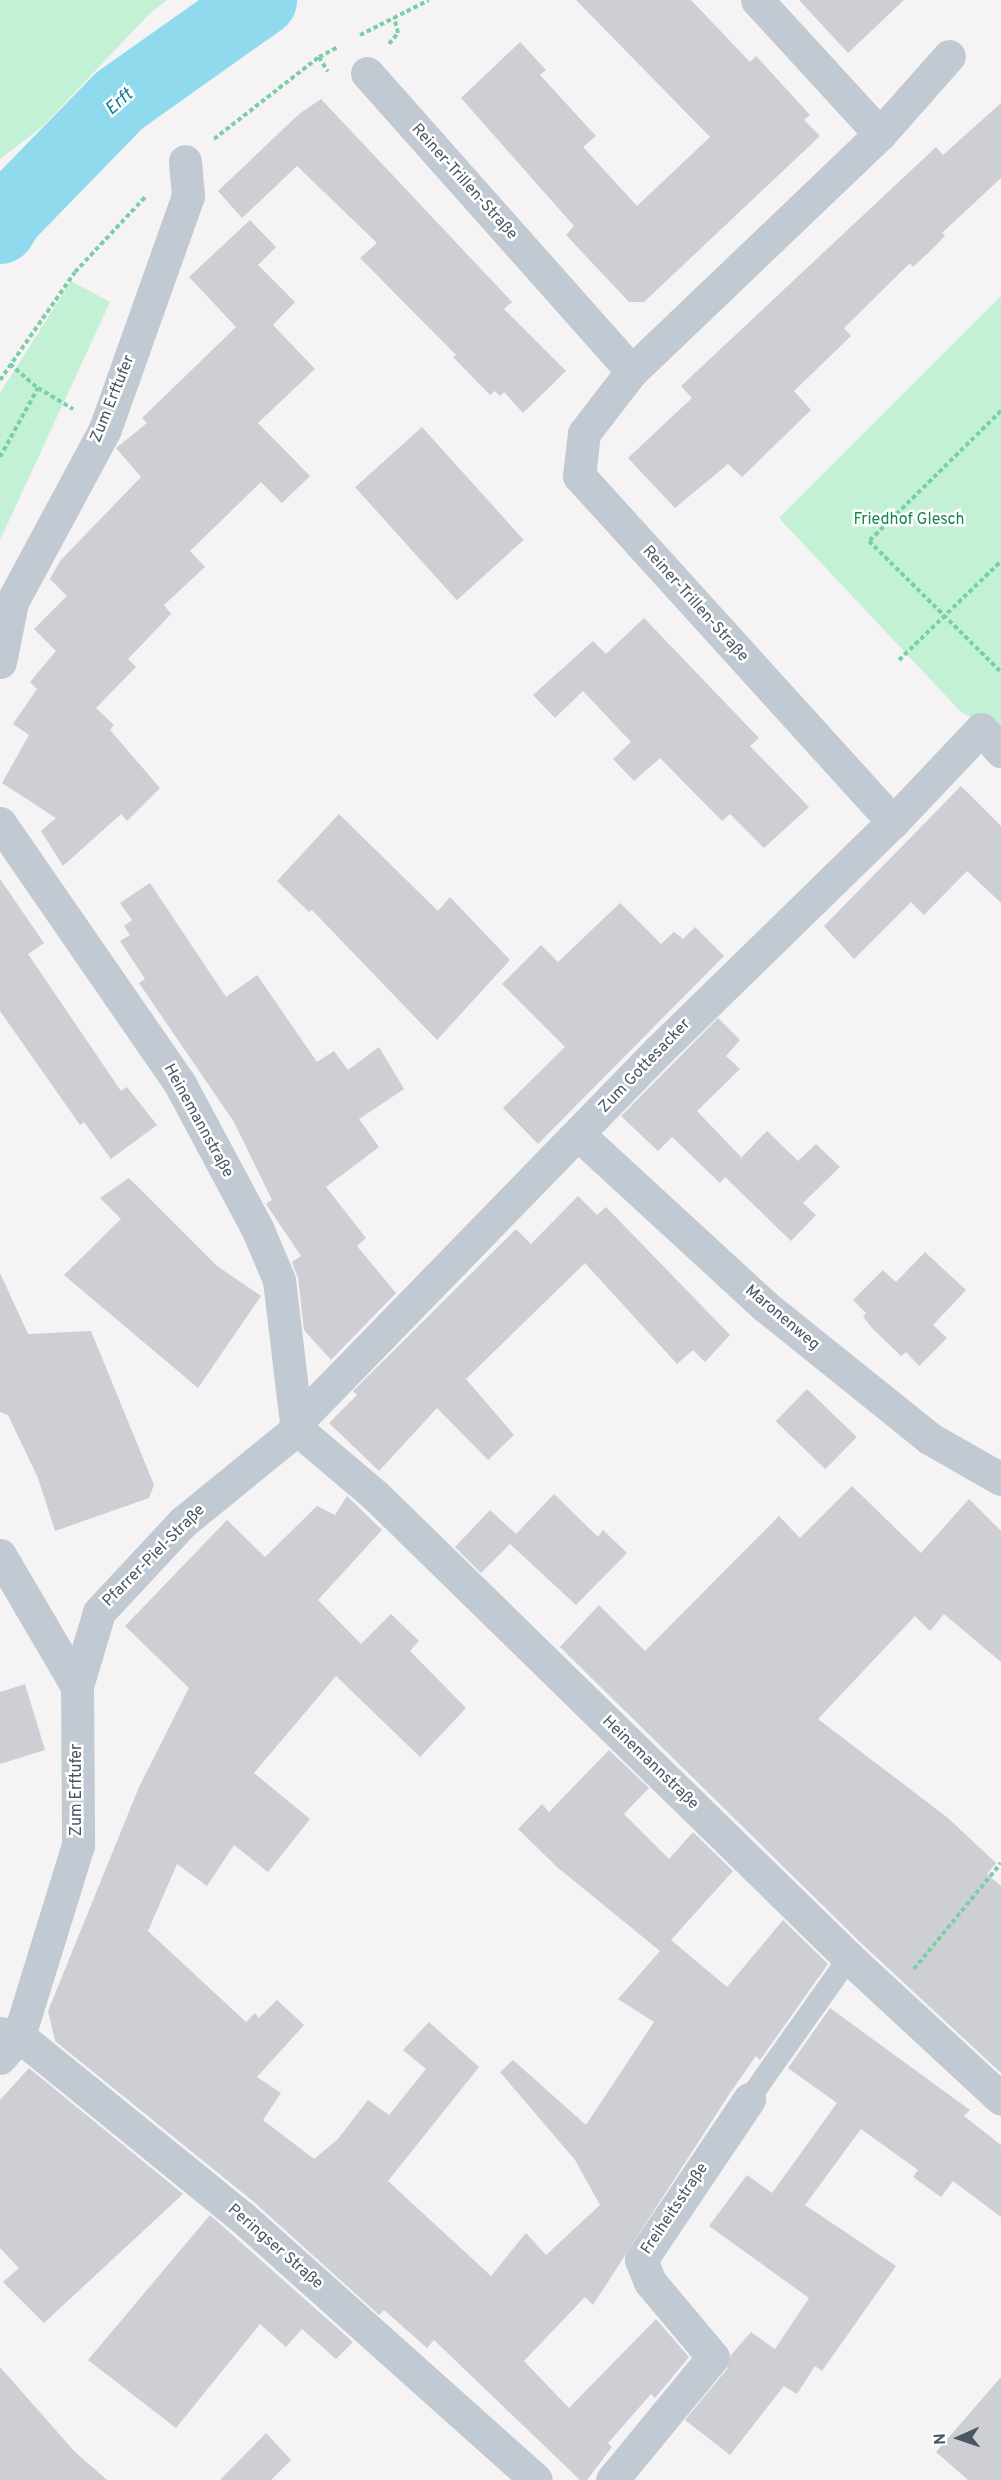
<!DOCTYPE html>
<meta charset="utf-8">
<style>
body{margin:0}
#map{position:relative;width:1001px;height:2480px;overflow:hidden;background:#f5f3f3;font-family:Overpass,sans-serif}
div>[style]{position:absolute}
.green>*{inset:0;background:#c3f1d5}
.river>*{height:72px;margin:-36px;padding:0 36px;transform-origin:36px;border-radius:36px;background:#90daee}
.building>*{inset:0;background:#cdcfd5;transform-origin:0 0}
.path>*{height:4px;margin-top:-2px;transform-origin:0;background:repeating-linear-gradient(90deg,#7ad0a6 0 4.5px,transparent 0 7.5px)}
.lane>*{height:22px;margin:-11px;padding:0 11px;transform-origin:11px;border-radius:11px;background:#c1cad2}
.street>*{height:33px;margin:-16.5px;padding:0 16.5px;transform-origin:16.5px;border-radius:16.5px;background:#c1cad2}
span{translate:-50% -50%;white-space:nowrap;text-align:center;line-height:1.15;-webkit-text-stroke:5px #fff;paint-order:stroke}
.street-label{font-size:16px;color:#4a5661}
.park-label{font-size:16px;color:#17864f}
.water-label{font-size:18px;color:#0c7c9b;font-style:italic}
.north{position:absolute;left:929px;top:2408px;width:60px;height:60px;-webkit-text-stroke:4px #fff;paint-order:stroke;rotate:267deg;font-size:16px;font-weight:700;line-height:24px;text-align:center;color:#4a5661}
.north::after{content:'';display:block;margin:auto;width:21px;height:27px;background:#4a5661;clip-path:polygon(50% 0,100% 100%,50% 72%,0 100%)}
</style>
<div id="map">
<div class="green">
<i style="clip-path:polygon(0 0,167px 0,150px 13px,43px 126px,0 159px)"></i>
<i style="clip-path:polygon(71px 281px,110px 302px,0 540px,0 393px)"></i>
<i style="clip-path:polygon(1001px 296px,1001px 733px,961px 712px,779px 518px)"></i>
</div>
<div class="river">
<i style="left:0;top:228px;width:14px;rotate:-60deg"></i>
<i style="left:7px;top:216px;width:162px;rotate:-45.8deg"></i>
<i style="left:120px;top:100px;width:173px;rotate:-35.3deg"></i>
</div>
<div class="building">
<i style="clip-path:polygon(576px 0,691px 0,750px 62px,756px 56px,810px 115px,804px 120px,820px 136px,644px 302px,629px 302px,566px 235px,574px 226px,461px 98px,520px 42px,546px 70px,540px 75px,596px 136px,583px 147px,637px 206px,710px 137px)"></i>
<i style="clip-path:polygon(799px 0,904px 0,848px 53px)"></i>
<i style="clip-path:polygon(321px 99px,512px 302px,504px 309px,566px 371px,523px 413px,504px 392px,500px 396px,495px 391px,490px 395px,453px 357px,456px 355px,360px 258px,377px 243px,297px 166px,242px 218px,218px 191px,299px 114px)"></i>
<i style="clip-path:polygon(1001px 103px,1001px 178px,942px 233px,945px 236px,928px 253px,913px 267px,910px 263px,844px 328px,851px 336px,794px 391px,811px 410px,742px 477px,728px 464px,675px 508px,628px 458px,692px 398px,681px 386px,936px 147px,943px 155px)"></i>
<i style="clip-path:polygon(250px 220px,276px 247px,258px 265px,295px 302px,273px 325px,315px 369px,258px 423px,310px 476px,282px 503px,261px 482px,190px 551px,205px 567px,164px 605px,171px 614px,128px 659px,136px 667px,96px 708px,114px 725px,110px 730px,160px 788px,127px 821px,121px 814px,63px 866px,41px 831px,56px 818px,2px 783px,29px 735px,13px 724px,37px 689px,30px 682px,56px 651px,34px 629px,67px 596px,50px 579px,60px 561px,141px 477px,116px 448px,147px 423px,142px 418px,236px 327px,189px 277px)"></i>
<i style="left:422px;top:427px;width:152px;height:90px;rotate:48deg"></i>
<i style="clip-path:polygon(644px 618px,759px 738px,750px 746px,809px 807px,764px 848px,730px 814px,722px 821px,660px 758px,634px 781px,613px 759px,631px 742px,583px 691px,555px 718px,533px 695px,593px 641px,606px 654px)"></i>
<i style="clip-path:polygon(961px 786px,1001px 826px,1001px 903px,967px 871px,924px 915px,911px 902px,854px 959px,824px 926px)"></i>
<i style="clip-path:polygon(339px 814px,438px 911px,450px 897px,510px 960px,437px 1040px,312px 910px,309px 912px,277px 881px)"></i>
<i style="clip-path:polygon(0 879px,44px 943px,28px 954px,121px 1091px,127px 1087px,157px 1125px,111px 1159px,84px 1122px,80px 1125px,0 1011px)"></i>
<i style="clip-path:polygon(150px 883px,226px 997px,257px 975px,317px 1062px,334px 1051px,348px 1070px,379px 1047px,404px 1089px,359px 1119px,379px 1147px,326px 1187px,366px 1238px,357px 1246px,396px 1293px,331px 1360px,304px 1330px,298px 1278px,292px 1262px,301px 1256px,266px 1204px,272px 1200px,234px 1122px,139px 983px,145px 979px,120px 941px,130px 935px,124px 926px,132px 920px,120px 903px)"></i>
<i style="clip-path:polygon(620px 903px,661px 944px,674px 932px,683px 939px,695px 927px,724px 956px,538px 1144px,503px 1108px,565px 1047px,502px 984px,541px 945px,558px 962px)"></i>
<i style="clip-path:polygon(718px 1018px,740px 1040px,726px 1056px,740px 1069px,697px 1111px,741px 1157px,738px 1161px,767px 1131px,798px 1161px,816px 1144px,840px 1167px,803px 1203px,816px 1215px,791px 1241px,725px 1177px,720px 1183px,672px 1137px,658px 1151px,621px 1116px)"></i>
<i style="clip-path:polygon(129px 1178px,217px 1266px,261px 1296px,198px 1388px,64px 1275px,121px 1219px,100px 1198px)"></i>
<i style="clip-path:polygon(578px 1196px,597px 1215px,606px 1207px,730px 1335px,705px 1362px,693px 1350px,677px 1364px,585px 1263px,466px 1379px,514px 1435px,488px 1460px,437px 1408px,379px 1471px,329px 1423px,357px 1395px,353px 1391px,516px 1229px,531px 1244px)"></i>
<i style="clip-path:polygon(925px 1252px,966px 1290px,933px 1325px,947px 1338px,919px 1366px,906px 1352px,901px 1356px,874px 1330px,863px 1317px,866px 1313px,853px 1300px,883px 1270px,896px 1282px)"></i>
<i style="clip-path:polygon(0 1273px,28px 1334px,91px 1331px,154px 1485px,149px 1498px,55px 1531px,38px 1478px,8px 1415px,0 1412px)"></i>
<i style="left:807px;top:1389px;width:69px;height:45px;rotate:44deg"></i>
<i style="clip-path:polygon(852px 1486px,921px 1553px,969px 1499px,1001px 1531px,1001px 1662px,944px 1614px,930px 1631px,915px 1616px,818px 1719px,948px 1818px,996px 1863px,987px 1874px,1001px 1886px,1001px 2073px,862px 1944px,560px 1647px,599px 1605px,645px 1651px,779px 1516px,800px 1538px)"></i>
<i style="clip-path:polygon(554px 1494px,598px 1537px,603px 1530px,627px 1553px,576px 1605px,510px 1544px,481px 1573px,455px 1547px,490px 1510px,516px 1534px)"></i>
<i style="clip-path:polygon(347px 1496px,382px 1530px,318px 1600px,361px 1644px,391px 1614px,419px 1641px,410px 1651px,466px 1708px,420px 1757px,336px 1676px,254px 1773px,310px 1819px,268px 1872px,234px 1845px,207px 1886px,177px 1864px,148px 1931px,246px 2022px,255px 2013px,259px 2018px,277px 2000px,304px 2025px,257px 2077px,281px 2093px,263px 2120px,314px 2159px,337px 2140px,368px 2100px,389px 2115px,426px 2069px,403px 2050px,429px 2022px,479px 2067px,388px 2181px,491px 2276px,526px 2233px,546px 2255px,600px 2205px,575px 2160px,500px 2072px,513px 2060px,586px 2125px,654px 2022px,618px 1999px,660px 1951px,557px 1867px,518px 1829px,542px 1804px,549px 1812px,609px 1750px,649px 1788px,624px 1814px,669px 1859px,693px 1832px,733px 1871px,671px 1940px,727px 1987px,783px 1920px,828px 1964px,760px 2060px,756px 2056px,730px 2093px,593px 2305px,585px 2297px,524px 2361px,569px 2408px,656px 2319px,689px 2357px,655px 2398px,651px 2394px,608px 2443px,612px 2447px,587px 2480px,580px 2480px,434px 2340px,427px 2348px,384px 2310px,379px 2315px,254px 2202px,55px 2041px,48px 2011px,139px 1787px,189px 1688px,125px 1626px,227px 1520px,265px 1557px,317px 1506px,335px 1515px)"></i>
<i style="clip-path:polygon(25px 1684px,45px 1750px,0 1764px,0 1692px)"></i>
<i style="clip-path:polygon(830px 2008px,970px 2110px,964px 2116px,1001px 2145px,1001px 2217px,953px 2181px,941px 2197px,913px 2177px,918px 2170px,861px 2129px,805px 2205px,896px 2266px,822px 2371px,815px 2366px,797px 2394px,784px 2386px,730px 2455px,685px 2420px,727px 2369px,731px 2355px,751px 2332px,775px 2349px,809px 2298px,709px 2226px,747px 2175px,772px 2193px,837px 2103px,788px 2068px)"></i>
<i style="clip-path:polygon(29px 2068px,183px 2194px,44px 2323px,3px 2282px,19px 2268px,0 2248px,0 2100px)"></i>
<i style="clip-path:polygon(210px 2215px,353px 2342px,336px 2359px,302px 2329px,286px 2347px,260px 2324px,176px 2428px,88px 2360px)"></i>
<i style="clip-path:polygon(0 2367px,75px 2452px,107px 2480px,0 2480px)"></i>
<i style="clip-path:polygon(1001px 2377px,1001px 2480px,968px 2480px,936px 2452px)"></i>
<i style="clip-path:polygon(266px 2433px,291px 2460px,271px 2480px,220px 2480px)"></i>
</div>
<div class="path">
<i style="left:360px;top:35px;width:77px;rotate:-26.9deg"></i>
<i style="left:389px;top:44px;width:14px;rotate:-51deg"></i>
<i style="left:398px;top:33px;width:16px;rotate:-104deg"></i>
<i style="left:319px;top:57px;width:17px;rotate:59deg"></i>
<i style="left:214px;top:139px;width:133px;rotate:-38deg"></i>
<i style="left:319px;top:57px;width:21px;rotate:-28deg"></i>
<i style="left:10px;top:364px;width:37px;rotate:41deg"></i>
<i style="left:38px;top:388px;width:41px;rotate:31deg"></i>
<i style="left:0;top:380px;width:131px;rotate:-55.2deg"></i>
<i style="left:75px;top:272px;width:104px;rotate:-46.9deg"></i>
<i style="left:1001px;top:411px;width:185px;rotate:135.4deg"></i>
<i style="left:869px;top:541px;width:186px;rotate:44.8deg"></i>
<i style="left:0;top:457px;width:79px;rotate:-61.2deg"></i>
<i style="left:899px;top:660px;width:142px;rotate:-44.1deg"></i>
<i style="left:914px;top:1969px;width:137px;rotate:-50.6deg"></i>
</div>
<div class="lane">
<i style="left:749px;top:2099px;width:173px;rotate:-54.7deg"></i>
</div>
<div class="street">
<i style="left:757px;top:0;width:182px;rotate:47.5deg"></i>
<i style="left:367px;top:73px;width:399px;rotate:48.4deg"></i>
<i style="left:0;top:662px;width:61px;rotate:-78.7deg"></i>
<i style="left:12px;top:602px;width:196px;rotate:-61.7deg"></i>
<i style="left:105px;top:429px;width:247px;rotate:-70.4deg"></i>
<i style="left:188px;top:196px;width:35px;rotate:-95deg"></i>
<i style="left:893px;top:822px;width:467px;rotate:-132.2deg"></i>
<i style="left:579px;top:476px;width:43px;rotate:-83.4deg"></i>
<i style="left:584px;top:433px;width:78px;rotate:-52.3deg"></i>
<i style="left:632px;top:371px;width:343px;rotate:-43.7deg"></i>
<i style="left:880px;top:134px;width:104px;rotate:-48.5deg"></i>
<i style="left:0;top:823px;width:317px;rotate:55.4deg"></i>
<i style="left:180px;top:1084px;width:163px;rotate:61.9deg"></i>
<i style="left:257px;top:1228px;width:56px;rotate:67.1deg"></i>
<i style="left:279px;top:1280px;width:144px;rotate:83.2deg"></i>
<i style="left:579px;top:1135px;width:253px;rotate:42.6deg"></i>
<i style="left:765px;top:1306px;width:211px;rotate:38.8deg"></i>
<i style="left:929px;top:1438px;width:83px;rotate:29.7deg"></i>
<i style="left:297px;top:1429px;width:6px;rotate:-99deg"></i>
<i style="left:296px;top:1423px;width:520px;rotate:-45.78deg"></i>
<i style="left:659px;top:1050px;width:327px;rotate:-44.3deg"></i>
<i style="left:893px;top:822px;width:128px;rotate:-46.6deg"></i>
<i style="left:981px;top:729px;width:30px;rotate:48deg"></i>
<i style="left:297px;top:1429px;width:104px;rotate:40.3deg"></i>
<i style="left:376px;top:1496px;width:661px;rotate:44.33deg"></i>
<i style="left:849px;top:1958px;width:207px;rotate:42.8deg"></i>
<i style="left:0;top:1555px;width:152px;rotate:59.6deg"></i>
<i style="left:77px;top:1686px;width:159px;rotate:89.6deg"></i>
<i style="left:78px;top:1845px;width:200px;rotate:107.2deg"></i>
<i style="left:19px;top:2036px;width:29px;rotate:131deg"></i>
<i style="left:77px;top:1686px;width:77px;rotate:-73.4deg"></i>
<i style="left:99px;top:1612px;width:123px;rotate:-47deg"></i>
<i style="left:183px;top:1522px;width:147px;rotate:-39.2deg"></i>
<i style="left:0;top:2033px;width:19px;rotate:9deg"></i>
<i style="left:19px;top:2036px;width:287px;rotate:39.1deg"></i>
<i style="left:242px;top:2217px;width:394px;rotate:41.8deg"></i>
<i style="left:612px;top:2480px;width:159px;rotate:-50.6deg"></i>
<i style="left:713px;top:2357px;width:98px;rotate:-130deg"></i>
<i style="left:650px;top:2282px;width:24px;rotate:-112deg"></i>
<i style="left:641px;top:2260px;width:194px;rotate:-56.1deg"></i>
</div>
<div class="street-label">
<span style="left:464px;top:182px;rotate:48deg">Reiner-Trillen-Straße</span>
<span style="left:113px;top:399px;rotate:-68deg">Zum Erftufer</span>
<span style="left:695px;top:604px;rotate:48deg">Reiner-Trillen-Straße</span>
<span style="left:645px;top:1066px;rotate:-46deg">Zum Gottesacker</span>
<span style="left:198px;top:1121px;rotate:61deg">Heinemannstraße</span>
<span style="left:782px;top:1318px;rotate:40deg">Maronenweg</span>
<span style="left:154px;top:1556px;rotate:-45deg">Pfarrer-Piel-Straße</span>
<span style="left:650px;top:1763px;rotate:44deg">Heinemannstraße</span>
<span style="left:77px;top:1790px;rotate:-90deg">Zum Erftufer</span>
<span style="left:675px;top:2209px;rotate:-56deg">Freiheitsstraße</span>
<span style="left:275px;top:2247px;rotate:41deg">Peringser Straße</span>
</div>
<div class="park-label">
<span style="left:909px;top:520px">Friedhof Glesch</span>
</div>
<div class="water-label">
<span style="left:120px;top:103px;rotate:-41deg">Erft</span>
</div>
<div class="north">N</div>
</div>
